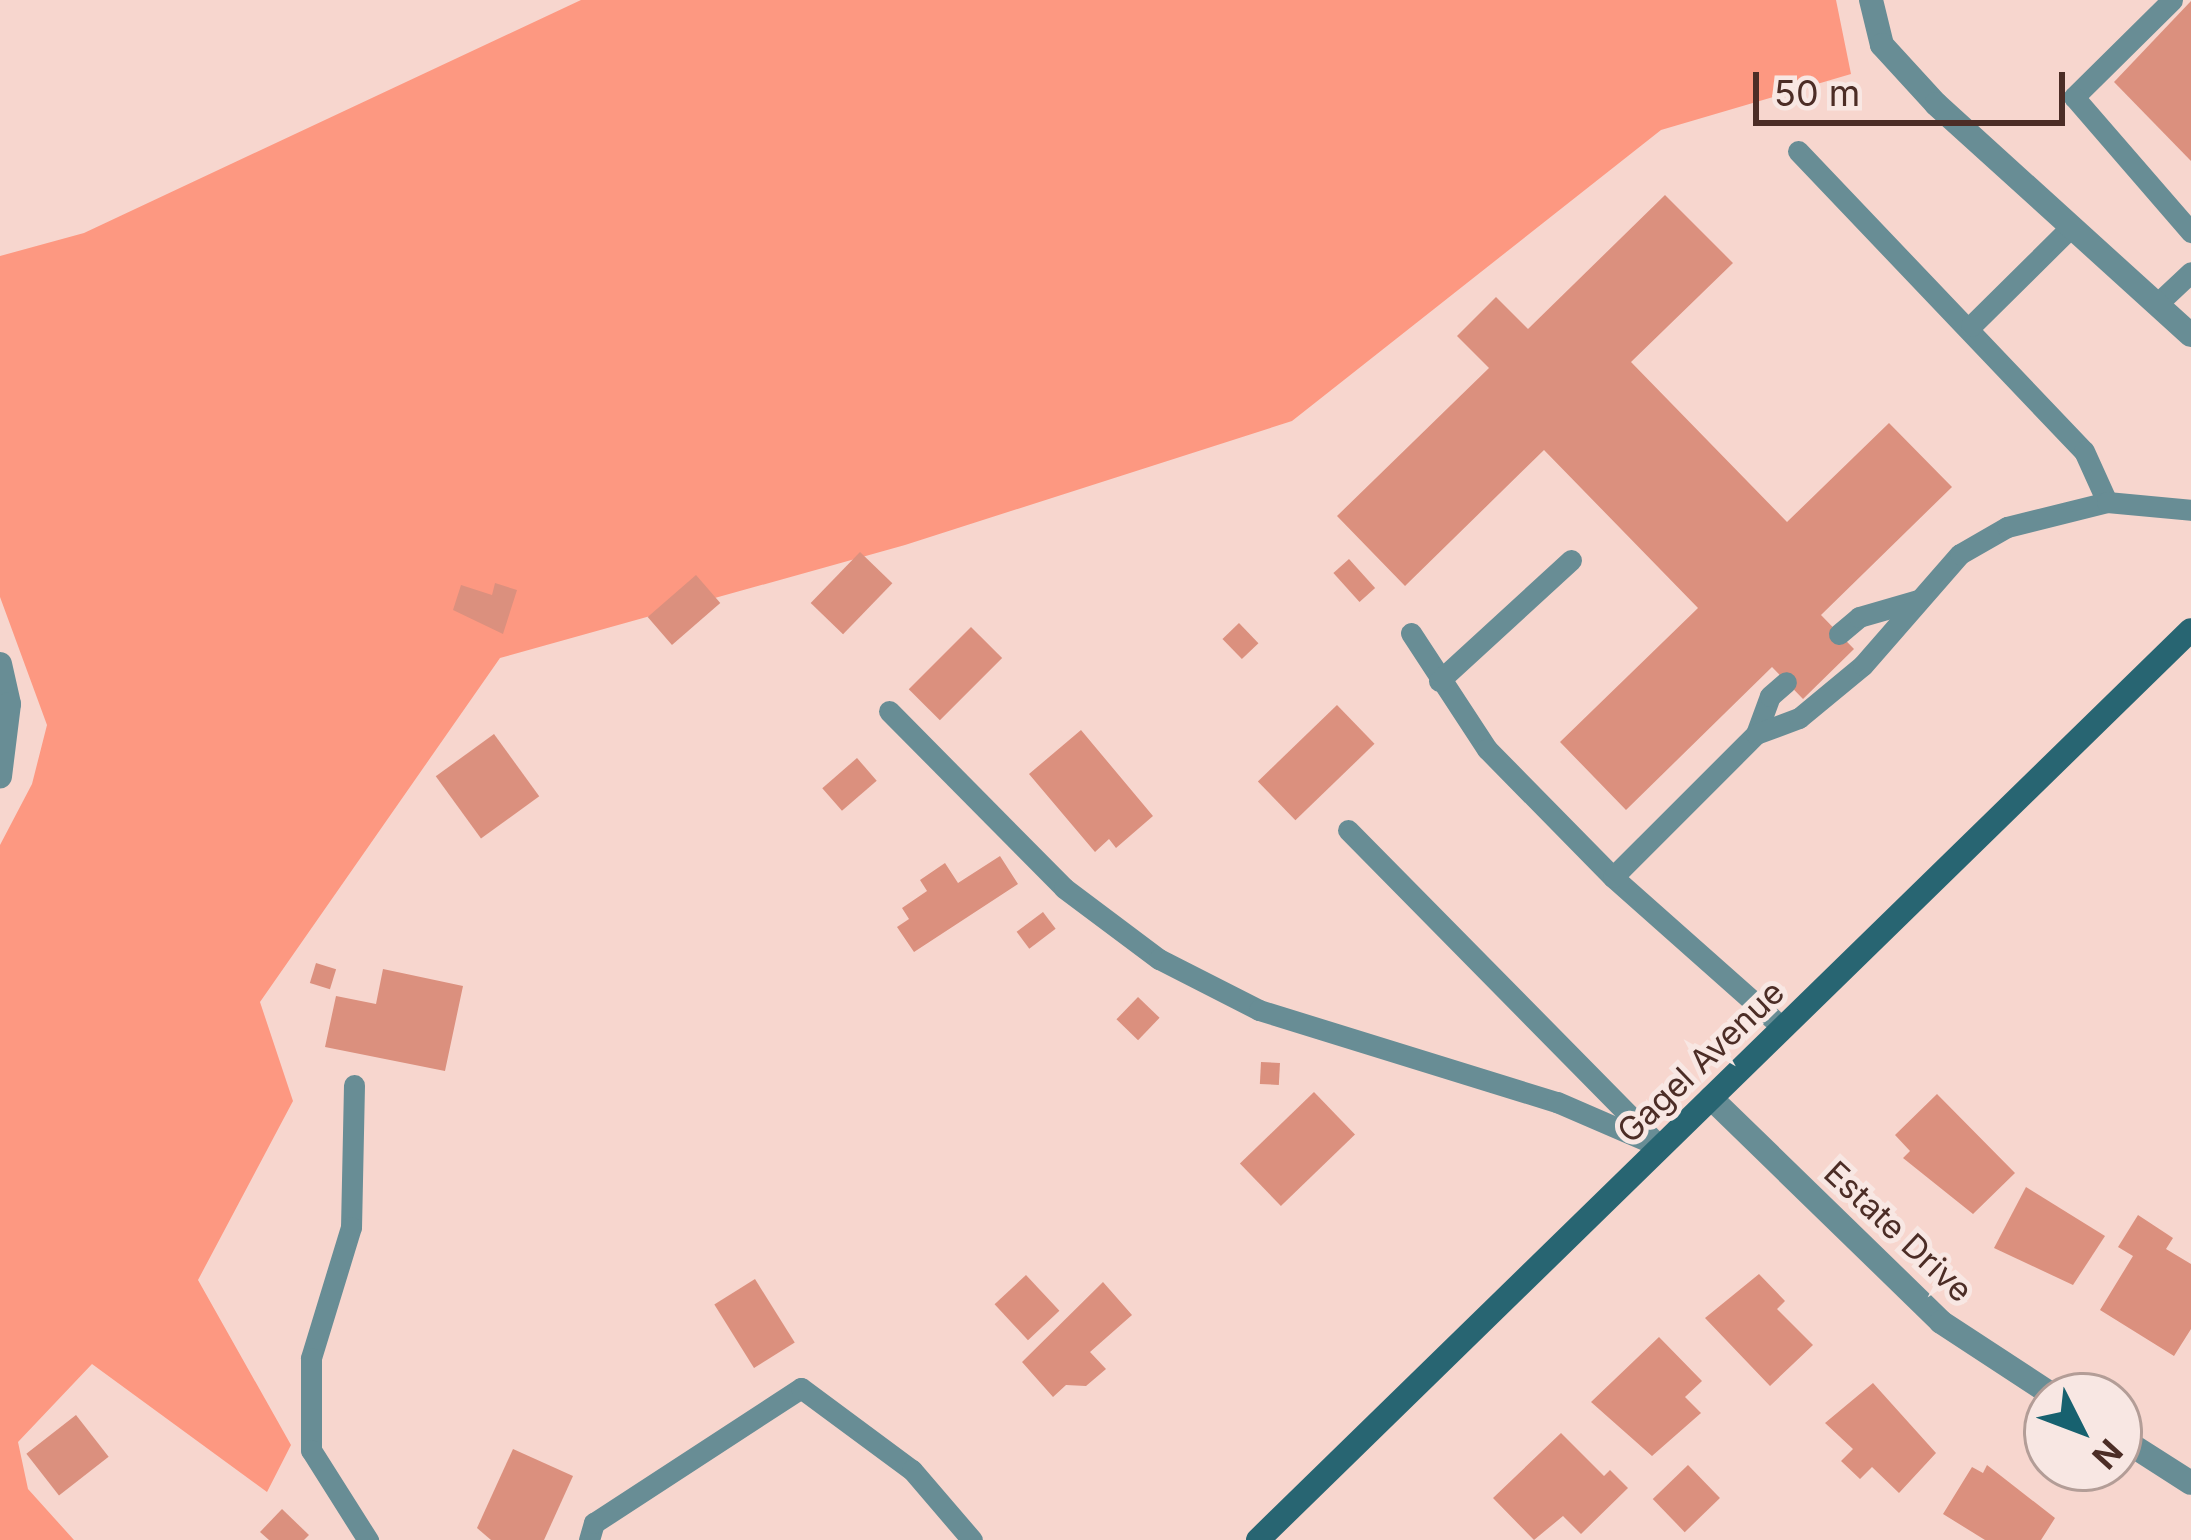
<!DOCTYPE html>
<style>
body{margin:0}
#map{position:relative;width:2191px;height:1540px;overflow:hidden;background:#f7d6ce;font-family:Inter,sans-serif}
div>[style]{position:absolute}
.green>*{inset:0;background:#fd9881}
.building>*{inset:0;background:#db907e;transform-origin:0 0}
.lane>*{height:21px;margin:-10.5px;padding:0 10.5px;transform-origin:10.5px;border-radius:10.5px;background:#688d95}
.street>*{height:24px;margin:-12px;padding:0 12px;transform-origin:12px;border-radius:12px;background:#688d95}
.secondary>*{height:24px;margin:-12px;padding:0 12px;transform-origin:12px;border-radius:12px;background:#286572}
span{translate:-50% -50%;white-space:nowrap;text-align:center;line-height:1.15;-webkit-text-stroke:10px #f8e7e3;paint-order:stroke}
.street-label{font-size:33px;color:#4c2d26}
.north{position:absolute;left:2023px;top:1372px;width:120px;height:120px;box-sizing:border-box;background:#f8e7e3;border:3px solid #b39d97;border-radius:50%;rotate:132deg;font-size:33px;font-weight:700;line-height:48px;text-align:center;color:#4c2d26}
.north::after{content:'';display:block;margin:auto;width:42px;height:54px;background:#17616f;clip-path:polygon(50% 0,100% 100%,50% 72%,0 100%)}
.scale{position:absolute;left:1753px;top:72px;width:312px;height:54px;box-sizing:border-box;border:6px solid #4c2d26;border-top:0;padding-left:15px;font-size:36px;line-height:42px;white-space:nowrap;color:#4c2d26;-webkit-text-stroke:9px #f8e7e3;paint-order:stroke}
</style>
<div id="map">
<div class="green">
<i style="clip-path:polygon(581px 0,1836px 0,1851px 74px,1661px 130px,1292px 421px,905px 545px,500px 658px,260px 1002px,293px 1101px,198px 1280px,291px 1445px,267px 1492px,92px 1364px,18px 1442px,28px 1489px,74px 1540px,0 1540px,0 845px,32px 784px,47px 725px,0 597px,0 256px,84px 233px)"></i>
</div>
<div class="building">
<i style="clip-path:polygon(2191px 1px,2191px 161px,2114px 82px)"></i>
<i style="clip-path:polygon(1665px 195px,1733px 263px,1631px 362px,1787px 522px,1889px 423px,1952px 487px,1821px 615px,1854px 649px,1803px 699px,1772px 667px,1626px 810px,1560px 742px,1698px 608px,1544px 450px,1405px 586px,1337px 516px,1489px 368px,1457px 336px,1496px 297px,1528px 329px)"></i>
<i style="left:860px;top:552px;width:45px;height:71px;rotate:44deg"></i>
<i style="left:1349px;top:559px;width:39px;height:21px;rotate:48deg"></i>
<i style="left:696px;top:575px;width:37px;height:64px;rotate:49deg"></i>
<i style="clip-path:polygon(495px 583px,517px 590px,503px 634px,453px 610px,461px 585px,492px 595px)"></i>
<i style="left:1239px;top:623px;width:28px;height:23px;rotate:46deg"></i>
<i style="left:971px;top:627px;width:44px;height:88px;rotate:45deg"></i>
<i style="left:1337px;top:705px;width:54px;height:110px;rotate:46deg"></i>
<i style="clip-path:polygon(1081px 730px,1153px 816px,1116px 848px,1109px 839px,1095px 852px,1029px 774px)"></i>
<i style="left:494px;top:734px;width:77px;height:72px;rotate:54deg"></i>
<i style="left:857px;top:758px;width:30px;height:46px;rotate:49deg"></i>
<i style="clip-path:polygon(1000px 856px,1018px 884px,914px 952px,897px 927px,909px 919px,902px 908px,927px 891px,920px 880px,945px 863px,958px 883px)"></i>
<i style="left:1043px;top:912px;width:21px;height:33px;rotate:53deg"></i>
<i style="left:316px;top:963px;width:21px;height:21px;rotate:17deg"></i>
<i style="clip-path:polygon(383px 969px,463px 986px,445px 1071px,325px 1047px,336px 996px,376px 1004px)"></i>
<i style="left:1138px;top:997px;width:30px;height:31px;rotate:44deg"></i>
<i style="left:1261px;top:1062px;width:19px;height:22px;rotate:3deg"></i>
<i style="left:1314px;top:1092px;width:59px;height:103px;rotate:46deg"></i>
<i style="clip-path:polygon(1937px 1094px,2015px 1173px,1973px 1214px,1903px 1158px,1910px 1151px,1895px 1135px)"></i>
<i style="clip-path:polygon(2026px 1187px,2105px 1236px,2073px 1285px,1994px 1248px)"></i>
<i style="clip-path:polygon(2138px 1215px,2173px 1238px,2166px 1249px,2191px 1264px,2191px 1329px,2174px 1356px,2100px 1310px,2133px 1256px,2118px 1247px)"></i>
<i style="clip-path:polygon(1759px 1274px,1785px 1301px,1777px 1309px,1813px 1345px,1770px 1386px,1705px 1318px)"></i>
<i style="left:1026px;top:1275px;width:49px;height:43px;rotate:47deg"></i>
<i style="left:755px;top:1279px;width:75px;height:48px;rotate:58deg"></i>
<i style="clip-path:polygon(1103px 1282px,1132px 1315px,1090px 1352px,1106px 1369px,1086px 1386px,1066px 1385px,1053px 1397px,1022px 1362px)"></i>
<i style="clip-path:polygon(1659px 1337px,1702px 1381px,1685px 1397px,1701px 1413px,1652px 1456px,1591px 1402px)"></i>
<i style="clip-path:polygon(1873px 1383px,1936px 1453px,1899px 1493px,1872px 1467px,1860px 1479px,1841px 1461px,1853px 1449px,1825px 1423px)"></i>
<i style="left:76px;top:1415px;width:53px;height:63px;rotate:52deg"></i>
<i style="clip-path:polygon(1561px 1433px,1604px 1476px,1610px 1470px,1628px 1488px,1581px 1534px,1563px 1516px,1534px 1540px,1493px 1498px)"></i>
<i style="clip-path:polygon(513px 1449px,573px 1476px,544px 1540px,491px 1540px,477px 1528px)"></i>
<i style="left:1688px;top:1465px;width:46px;height:49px;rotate:46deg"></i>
<i style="clip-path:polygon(1987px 1465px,2055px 1518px,2041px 1540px,1985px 1540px,1943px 1514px,1972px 1467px,1983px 1473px)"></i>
<i style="clip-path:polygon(282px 1509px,309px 1535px,304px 1540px,269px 1540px,260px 1532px)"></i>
</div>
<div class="lane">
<i style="left:2172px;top:0;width:138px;rotate:135.3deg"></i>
<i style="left:2074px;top:97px;width:179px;rotate:49.1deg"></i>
<i style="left:1798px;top:151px;width:414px;rotate:46.4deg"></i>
<i style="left:2084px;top:451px;width:56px;rotate:65.7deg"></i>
<i style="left:2158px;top:303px;width:45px;rotate:-43.2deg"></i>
<i style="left:1971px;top:326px;width:141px;rotate:-44.7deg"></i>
<i style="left:1411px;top:633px;width:139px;rotate:56.8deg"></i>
<i style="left:1487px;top:749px;width:180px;rotate:45.5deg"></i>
<i style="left:1839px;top:634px;width:26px;rotate:-40deg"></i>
<i style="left:1859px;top:617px;width:61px;rotate:-16.1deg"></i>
<i style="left:1439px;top:681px;width:179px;rotate:-42.5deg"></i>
<i style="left:889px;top:711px;width:249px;rotate:45.3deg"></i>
<i style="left:1064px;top:888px;width:119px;rotate:36.8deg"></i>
<i style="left:1159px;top:959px;width:112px;rotate:27deg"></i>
<i style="left:1259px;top:1010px;width:312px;rotate:17.2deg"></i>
<i style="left:1557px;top:1102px;width:113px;rotate:23.4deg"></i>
<i style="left:1756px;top:734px;width:40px;rotate:-69.8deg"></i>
<i style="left:1770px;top:696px;width:21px;rotate:-41deg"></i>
<i style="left:1348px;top:830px;width:433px;rotate:45.4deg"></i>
<i style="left:1783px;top:1028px;width:227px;rotate:-138.4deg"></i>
<i style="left:1613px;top:877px;width:202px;rotate:-45deg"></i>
<i style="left:1756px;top:734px;width:46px;rotate:-20.4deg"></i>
<i style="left:1799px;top:718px;width:83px;rotate:-39.6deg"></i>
<i style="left:1863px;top:665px;width:147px;rotate:-48.9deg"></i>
<i style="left:1960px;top:554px;width:54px;rotate:-29.9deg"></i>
<i style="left:2007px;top:527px;width:103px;rotate:-14deg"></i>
<i style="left:2107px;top:502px;width:84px;rotate:5.4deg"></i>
<i style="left:354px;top:1085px;width:142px;rotate:91.2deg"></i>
<i style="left:351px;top:1227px;width:137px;rotate:107deg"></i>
<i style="left:311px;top:1358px;width:92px;rotate:90deg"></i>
<i style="left:311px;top:1450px;width:107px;rotate:57.7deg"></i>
<i style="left:589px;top:1540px;width:18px;rotate:-74deg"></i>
<i style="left:594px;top:1523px;width:247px;rotate:-33.1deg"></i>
<i style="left:801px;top:1388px;width:138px;rotate:36.5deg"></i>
<i style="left:912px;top:1470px;width:92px;rotate:49.4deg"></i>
</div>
<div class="street">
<i style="left:1871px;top:0;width:46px;rotate:76.3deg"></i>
<i style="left:1882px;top:45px;width:80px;rotate:47.5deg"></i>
<i style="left:1936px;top:104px;width:344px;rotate:42.2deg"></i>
<i style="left:0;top:664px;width:41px;rotate:77.3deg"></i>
<i style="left:9px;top:704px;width:73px;rotate:97.1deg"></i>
<i style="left:1711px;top:1098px;width:321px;rotate:44.2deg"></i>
<i style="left:1941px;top:1322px;width:135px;rotate:33.2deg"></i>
<i style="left:2119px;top:1437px;width:85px;rotate:32.6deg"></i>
</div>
<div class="secondary">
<i style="left:1258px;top:1540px;width:1303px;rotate:-44.29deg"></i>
</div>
<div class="street-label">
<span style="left:1701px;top:1062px;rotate:-44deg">Gagel Avenue</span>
<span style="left:1898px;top:1232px;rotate:43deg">Estate Drive</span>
</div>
<div class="north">N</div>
<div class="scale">50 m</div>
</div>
